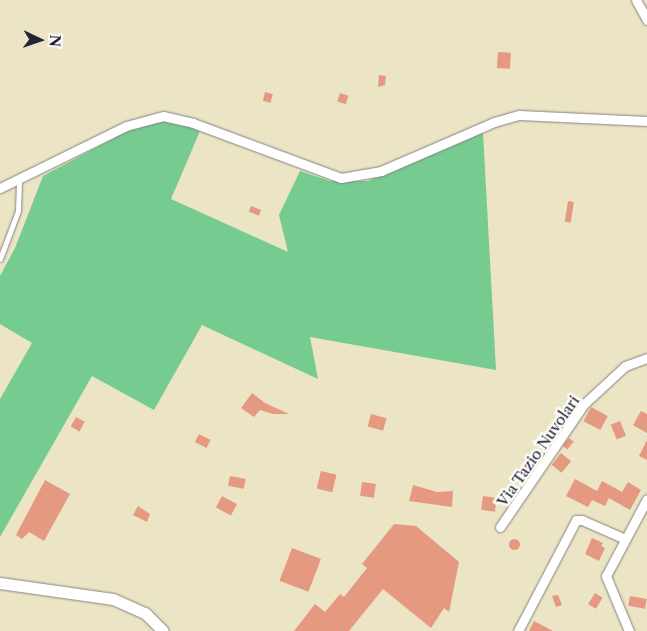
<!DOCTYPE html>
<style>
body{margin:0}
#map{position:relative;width:647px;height:631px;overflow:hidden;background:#ebe4c5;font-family:"Libre Caslon Text",serif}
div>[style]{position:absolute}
.green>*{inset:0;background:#75cb90}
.building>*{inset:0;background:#e49980;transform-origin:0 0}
.round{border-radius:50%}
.roads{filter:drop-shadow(0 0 1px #868380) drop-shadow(0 0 1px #868380)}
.service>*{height:4.5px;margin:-2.25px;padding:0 2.25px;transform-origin:2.25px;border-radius:2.25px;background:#fff}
.minor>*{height:9px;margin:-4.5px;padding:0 4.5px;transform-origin:4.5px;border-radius:4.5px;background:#fff}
.secondary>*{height:11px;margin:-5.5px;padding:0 5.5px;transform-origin:5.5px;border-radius:5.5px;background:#fff}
span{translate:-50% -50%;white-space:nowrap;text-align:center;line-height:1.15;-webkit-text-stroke:5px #fdfcf7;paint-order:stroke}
.street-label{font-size:15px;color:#22223b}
.north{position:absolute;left:15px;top:15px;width:50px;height:50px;-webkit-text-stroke:4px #fdfcf7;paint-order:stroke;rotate:93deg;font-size:14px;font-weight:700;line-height:20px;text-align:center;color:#22223b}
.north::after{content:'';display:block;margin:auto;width:18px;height:22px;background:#22223b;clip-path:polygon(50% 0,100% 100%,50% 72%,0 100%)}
</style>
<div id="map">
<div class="green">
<i style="clip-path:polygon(154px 121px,179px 123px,200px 131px,171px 199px,288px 252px,279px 215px,300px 171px,330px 181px,368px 181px,483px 133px,496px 370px,310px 337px,318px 379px,202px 325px,154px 410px,92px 376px,0 537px,0 399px,32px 343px,0 324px,0 276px,15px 248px,43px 176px,137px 126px)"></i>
</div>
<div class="building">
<i style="left:498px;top:52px;width:13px;height:16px;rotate:4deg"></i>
<i style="clip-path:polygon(379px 75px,386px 76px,385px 85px,378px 87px)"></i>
<i style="left:265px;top:92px;width:8px;height:9px;rotate:14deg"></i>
<i style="left:340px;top:93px;width:9px;height:9px;rotate:18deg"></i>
<i style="left:568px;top:201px;width:6px;height:21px;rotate:9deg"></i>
<i style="left:251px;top:206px;width:11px;height:6px;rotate:22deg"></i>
<i style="clip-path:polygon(252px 393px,265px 403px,289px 414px,273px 414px,260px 410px,254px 417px,241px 408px)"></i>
<i style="left:591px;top:407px;width:19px;height:16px;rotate:28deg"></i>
<i style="clip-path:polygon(641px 411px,647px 414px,647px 433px,633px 425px)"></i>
<i style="left:371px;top:414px;width:16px;height:13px;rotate:15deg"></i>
<i style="left:76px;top:417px;width:10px;height:11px;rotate:29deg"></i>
<i style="left:620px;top:421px;width:16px;height:10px;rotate:68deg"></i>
<i style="left:199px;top:434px;width:13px;height:9px;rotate:27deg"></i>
<i style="left:569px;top:438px;width:6px;height:10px;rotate:39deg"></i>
<i style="clip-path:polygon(647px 440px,647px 460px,639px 456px)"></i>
<i style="left:561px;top:453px;width:13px;height:15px;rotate:39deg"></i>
<i style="left:321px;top:471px;width:16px;height:18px;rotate:14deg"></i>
<i style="left:230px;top:476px;width:16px;height:10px;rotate:11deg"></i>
<i style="clip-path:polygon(575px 479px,597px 491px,602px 481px,622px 492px,628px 482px,641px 490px,630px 510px,609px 498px,605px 506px,592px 500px,588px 507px,566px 496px)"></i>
<i style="clip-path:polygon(45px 480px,70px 494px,44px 541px,29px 532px,22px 539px,16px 535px)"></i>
<i style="left:362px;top:482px;width:14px;height:14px;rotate:8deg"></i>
<i style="clip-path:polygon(413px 485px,437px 492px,453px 491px,452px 507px,409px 501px)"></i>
<i style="left:222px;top:496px;width:17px;height:13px;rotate:28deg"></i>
<i style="left:483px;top:496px;width:14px;height:14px;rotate:8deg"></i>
<i style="clip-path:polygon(138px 506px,150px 514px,147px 522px,133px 515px)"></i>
<i style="clip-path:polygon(394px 524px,416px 526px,459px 562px,449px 612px,444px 608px,431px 628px,383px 589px,349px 631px,294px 631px,315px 604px,325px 612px,340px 594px,344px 597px,367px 568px,362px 564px)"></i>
<i style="clip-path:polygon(592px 538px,603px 543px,601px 546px,605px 548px,599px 561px,585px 554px)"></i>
<i class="round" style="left:508.5px;top:538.5px;width:11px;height:11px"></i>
<i style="left:292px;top:548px;width:31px;height:35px;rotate:21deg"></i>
<i style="left:595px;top:593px;width:9px;height:13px;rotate:32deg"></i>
<i style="clip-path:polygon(558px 595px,562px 605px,556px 607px,552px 596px)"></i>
<i style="left:630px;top:596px;width:17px;height:10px;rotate:10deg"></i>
<i style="clip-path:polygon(534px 621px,553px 631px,529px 631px)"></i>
</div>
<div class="roads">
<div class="service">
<i style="left:0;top:259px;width:51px;rotate:-69.4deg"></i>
<i style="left:18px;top:211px;width:31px;rotate:-88deg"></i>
</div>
<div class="minor">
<i style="left:636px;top:0;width:23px;rotate:61deg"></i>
<i style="left:0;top:188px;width:140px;rotate:-26.2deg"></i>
<i style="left:126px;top:126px;width:38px;rotate:-15deg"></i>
<i style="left:163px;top:116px;width:31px;rotate:13deg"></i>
<i style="left:193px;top:123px;width:158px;rotate:20.4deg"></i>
<i style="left:341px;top:178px;width:41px;rotate:-9.9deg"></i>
<i style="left:381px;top:171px;width:123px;rotate:-23.4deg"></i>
<i style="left:494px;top:122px;width:26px;rotate:-16deg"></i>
<i style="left:519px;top:115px;width:128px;rotate:2.7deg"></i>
<i style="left:500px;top:527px;width:149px;rotate:-55.7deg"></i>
<i style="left:584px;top:404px;width:56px;rotate:-42.8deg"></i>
<i style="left:625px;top:366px;width:23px;rotate:-20deg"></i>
<i style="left:518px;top:631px;width:125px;rotate:-62.4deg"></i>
<i style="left:576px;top:520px;width:6px"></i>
<i style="left:582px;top:520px;width:47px;rotate:23.8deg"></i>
<i style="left:629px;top:631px;width:60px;rotate:-112.7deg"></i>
<i style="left:606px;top:576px;width:87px;rotate:-62deg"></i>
</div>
<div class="secondary">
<i style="left:0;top:583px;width:114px;rotate:8.1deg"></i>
<i style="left:113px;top:599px;width:35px;rotate:24deg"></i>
<i style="left:145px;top:613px;width:25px;rotate:45deg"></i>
</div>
</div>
<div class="street-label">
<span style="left:538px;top:451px;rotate:-55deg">Via Tazio Nuvolari</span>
</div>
<div class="north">N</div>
</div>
